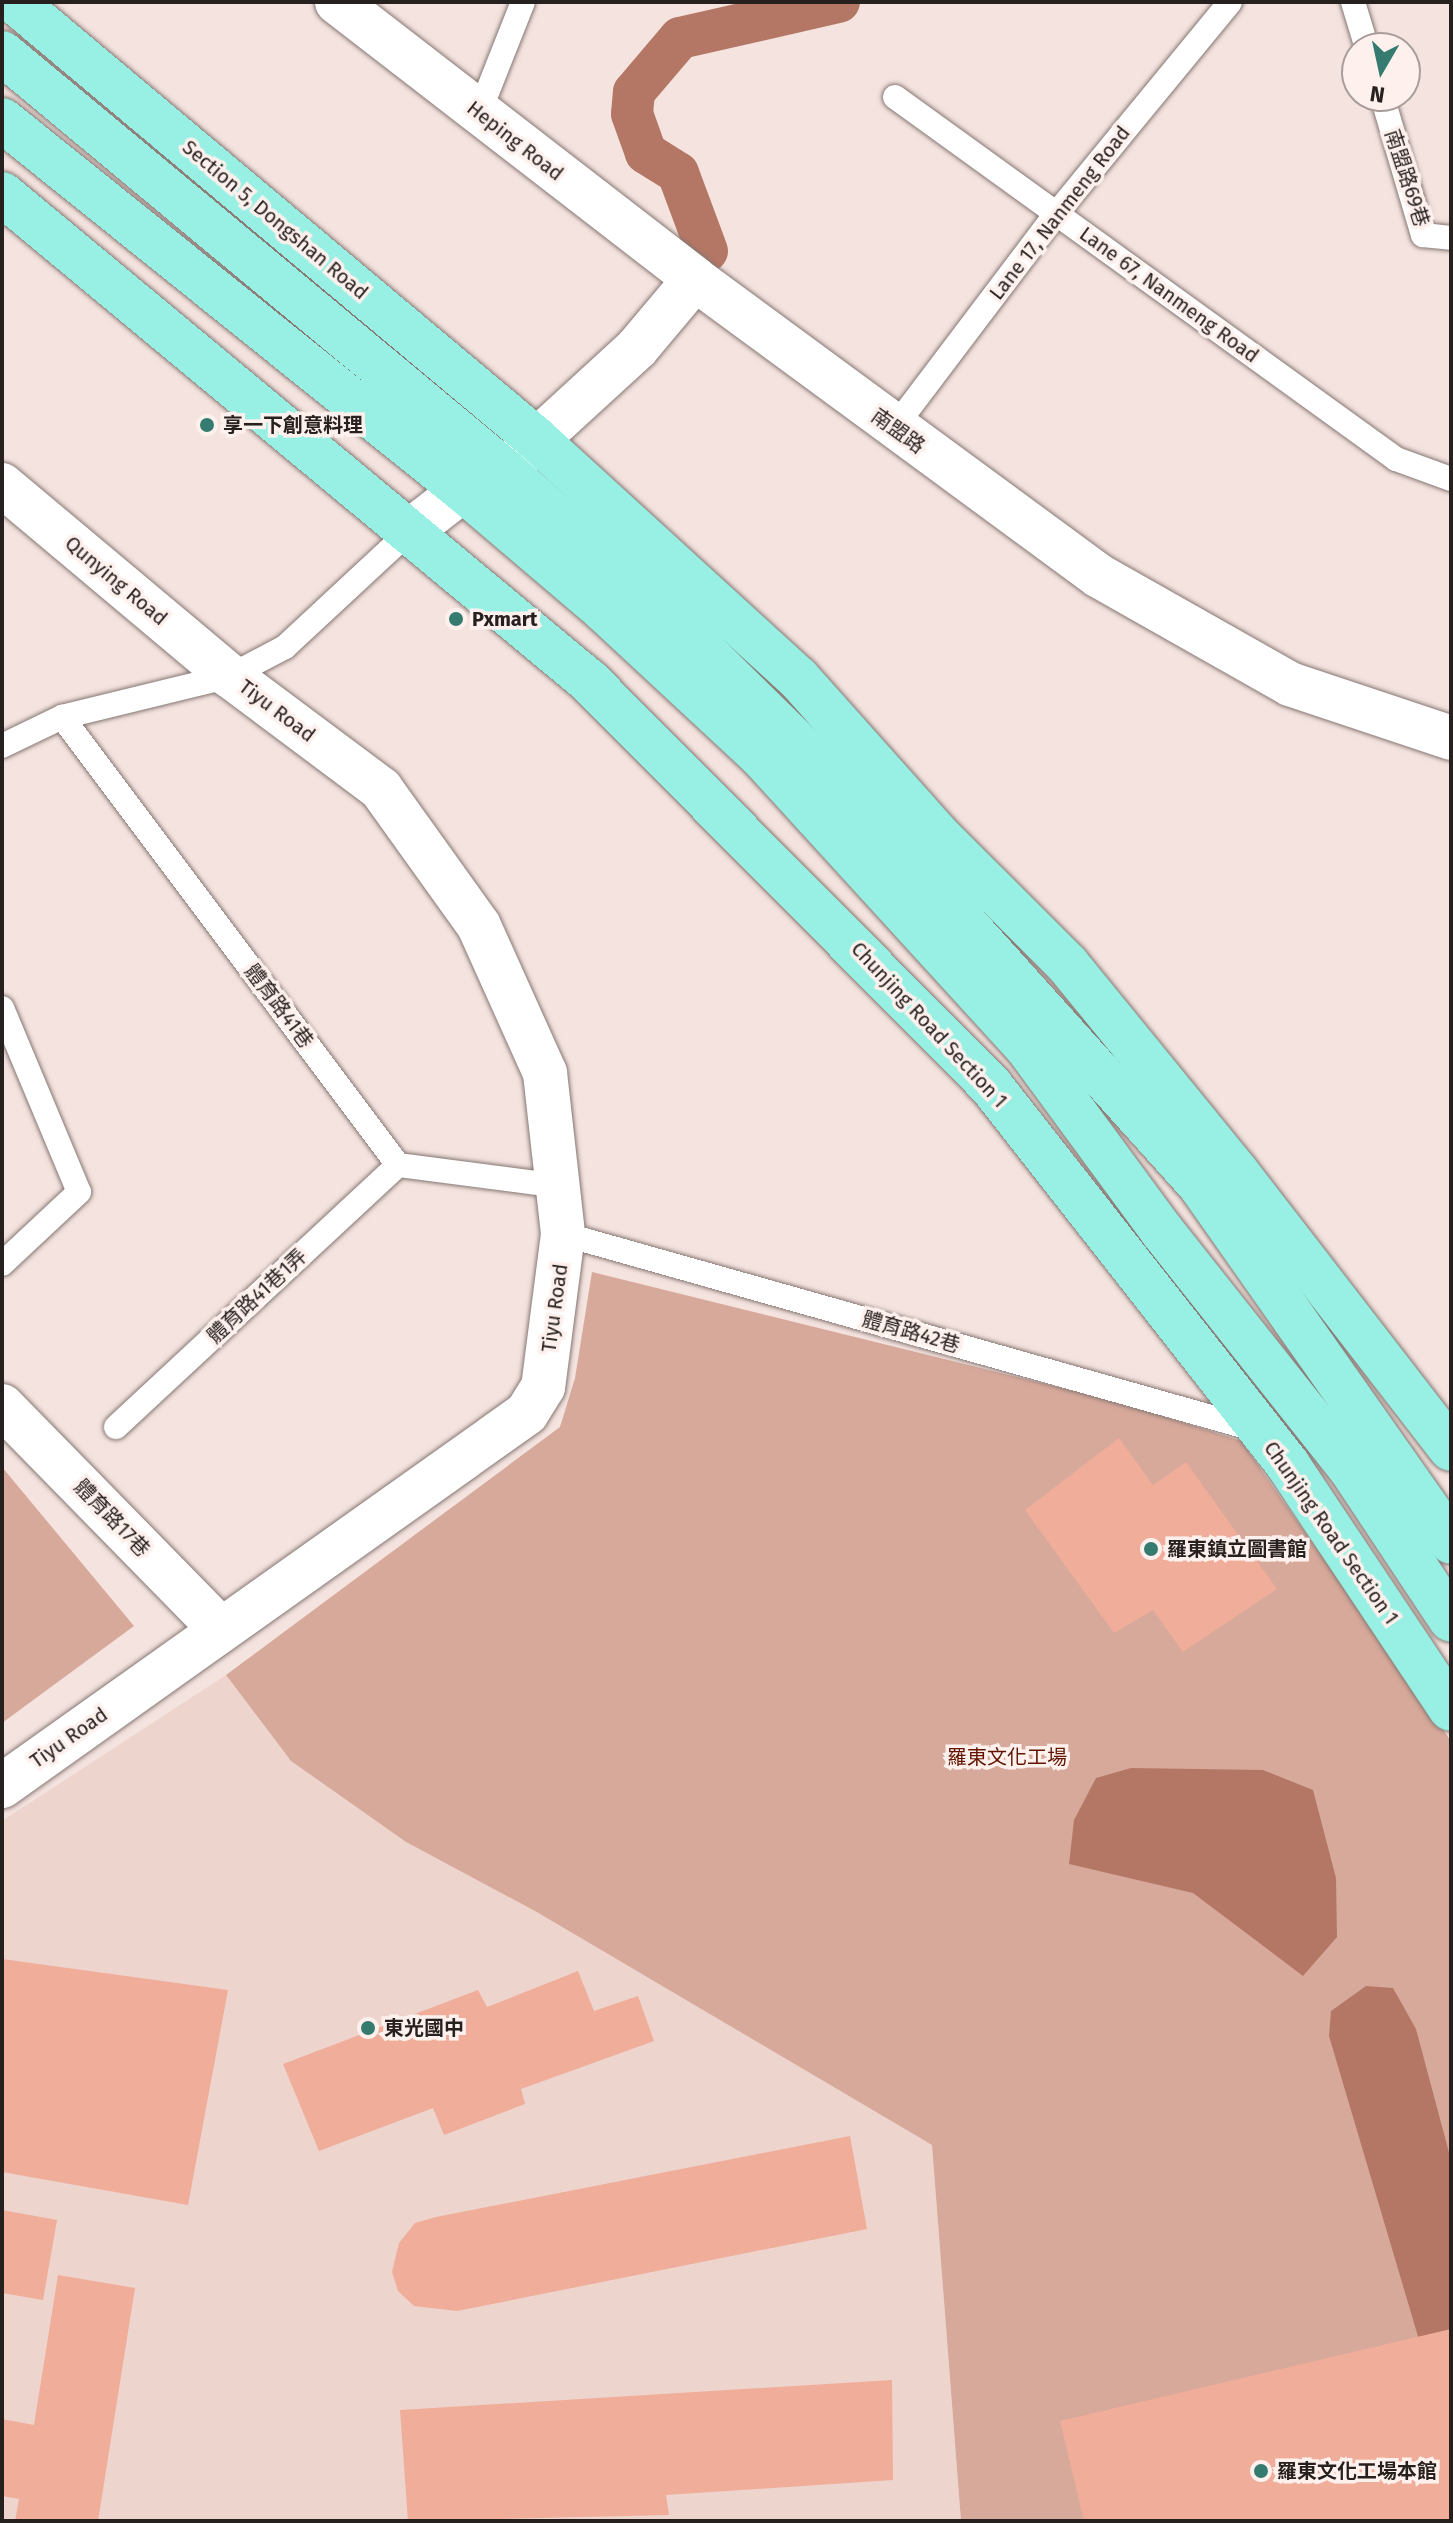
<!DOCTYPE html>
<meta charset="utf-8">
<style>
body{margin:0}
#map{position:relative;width:1453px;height:2523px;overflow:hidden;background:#f4e3df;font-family:"Fira Sans","Noto Sans TC",sans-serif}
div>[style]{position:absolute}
.built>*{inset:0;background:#edd4cd}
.green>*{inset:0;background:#d7a99b}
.water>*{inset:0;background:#b57765}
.canal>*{height:42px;margin:-21px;padding:0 21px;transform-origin:21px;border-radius:21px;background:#b57765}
.building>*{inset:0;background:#f0ad9a}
.roads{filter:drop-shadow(0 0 2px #867773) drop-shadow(0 0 2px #867773)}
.service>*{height:24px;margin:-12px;padding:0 12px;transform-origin:12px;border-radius:12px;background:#fff}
.minor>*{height:44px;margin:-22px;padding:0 22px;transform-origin:22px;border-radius:22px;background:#fff}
.primary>*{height:44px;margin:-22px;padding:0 22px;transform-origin:22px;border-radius:22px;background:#97f0e3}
.dots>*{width:22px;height:22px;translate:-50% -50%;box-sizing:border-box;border:4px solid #fef1ed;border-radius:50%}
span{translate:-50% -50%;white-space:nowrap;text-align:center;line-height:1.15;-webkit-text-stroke:7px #fef1ed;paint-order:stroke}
.street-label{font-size:20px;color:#26201f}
.poi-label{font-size:20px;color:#26201f;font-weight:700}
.left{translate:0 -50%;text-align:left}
.park-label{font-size:20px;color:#611400}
.frame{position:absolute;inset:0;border:4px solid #26201f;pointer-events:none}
.north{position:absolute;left:1341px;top:32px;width:80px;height:80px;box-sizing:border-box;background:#fef1ed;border:2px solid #a89d9b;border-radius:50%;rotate:189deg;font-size:22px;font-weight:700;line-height:32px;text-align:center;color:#26201f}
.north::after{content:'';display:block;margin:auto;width:28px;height:36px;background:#367b70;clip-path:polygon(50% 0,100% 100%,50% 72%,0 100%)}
</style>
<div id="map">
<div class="built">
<i style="clip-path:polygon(226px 1675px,291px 1761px,406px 1842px,535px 1911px,932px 2145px,961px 2521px,2px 2521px,2px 1821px)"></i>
</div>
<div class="green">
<i style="clip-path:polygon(592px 1272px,1122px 1403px,1241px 1441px,1451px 1741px,1451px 2521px,961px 2521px,932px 2145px,535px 1911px,406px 1842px,291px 1761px,226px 1675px,560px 1427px,575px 1378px)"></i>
<i style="clip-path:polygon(2px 1467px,134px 1626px,2px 1723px)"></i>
</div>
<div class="water">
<i style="clip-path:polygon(1131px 1768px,1263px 1770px,1313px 1790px,1336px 1878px,1337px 1937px,1303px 1976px,1193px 1893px,1069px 1864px,1074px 1820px,1096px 1778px)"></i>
<i style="clip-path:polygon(1366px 1986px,1393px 1988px,1416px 2029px,1451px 2160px,1451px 2344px,1422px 2350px,1329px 2036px,1331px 2011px)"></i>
</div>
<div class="canal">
<i style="left:707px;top:251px;width:83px;rotate:-110.4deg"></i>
<i style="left:678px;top:173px;width:38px;rotate:-148deg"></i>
<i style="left:646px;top:153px;width:41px;rotate:-109.7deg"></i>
<i style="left:632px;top:114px;width:22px;rotate:-85deg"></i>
<i style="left:634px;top:92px;width:71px;rotate:-49.6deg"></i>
<i style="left:680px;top:38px;width:163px;rotate:-12.8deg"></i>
</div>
<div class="building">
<i style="clip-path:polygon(1119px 1438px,1153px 1485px,1186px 1462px,1277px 1589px,1183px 1652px,1153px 1610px,1114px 1633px,1025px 1510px)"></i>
<i style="clip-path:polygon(2px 1959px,228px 1990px,188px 2205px,2px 2172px)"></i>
<i style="clip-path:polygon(578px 1971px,594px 2011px,638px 1996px,654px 2041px,521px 2089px,525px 2104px,444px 2135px,433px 2108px,319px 2151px,283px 2064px,478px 1990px,487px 2007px)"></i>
<i style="clip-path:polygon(850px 2136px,867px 2229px,457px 2311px,414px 2306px,398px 2291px,392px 2272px,399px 2243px,415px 2223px,436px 2217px)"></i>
<i style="clip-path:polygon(2px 2210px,57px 2220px,43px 2300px,2px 2293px)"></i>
<i style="clip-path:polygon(58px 2275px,135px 2288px,98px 2521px,15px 2521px,19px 2499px,2px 2496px,2px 2419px,34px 2425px)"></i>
<i style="clip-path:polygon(1451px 2329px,1451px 2521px,1084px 2521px,1060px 2421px)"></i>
<i style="clip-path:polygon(892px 2380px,893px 2480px,666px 2495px,669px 2515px,408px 2521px,400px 2410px)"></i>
</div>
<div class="roads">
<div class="service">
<i style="left:1353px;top:2px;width:48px;rotate:73.1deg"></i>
<i style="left:1382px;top:96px;width:145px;rotate:73.6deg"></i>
<i style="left:1423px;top:235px;width:28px;rotate:6deg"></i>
<i style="left:895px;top:97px;width:618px;rotate:35.85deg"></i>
<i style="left:1396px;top:459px;width:59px;rotate:20deg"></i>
<i style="left:479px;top:113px;width:119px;rotate:-68.4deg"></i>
<i style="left:894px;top:428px;width:268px;rotate:-52.9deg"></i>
<i style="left:1056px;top:214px;width:274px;rotate:-50.6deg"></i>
<i style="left:62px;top:717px;width:560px;rotate:53.13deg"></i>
<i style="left:398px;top:1165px;width:162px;rotate:7.4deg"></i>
<i style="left:2px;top:746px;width:67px;rotate:-25.8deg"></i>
<i style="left:62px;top:717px;width:173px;rotate:-13.7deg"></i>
<i style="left:230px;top:676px;width:62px;rotate:-27.8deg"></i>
<i style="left:285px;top:647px;width:171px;rotate:-42.9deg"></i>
<i style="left:2px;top:1008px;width:199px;rotate:67.3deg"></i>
<i style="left:79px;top:1192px;width:105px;rotate:136.9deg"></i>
<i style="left:563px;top:1234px;width:721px;rotate:15.77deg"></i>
<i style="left:116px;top:1427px;width:385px;rotate:-42.9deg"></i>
</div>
<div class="minor">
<i style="left:337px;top:2px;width:453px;rotate:37.7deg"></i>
<i style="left:2px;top:485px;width:297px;rotate:40deg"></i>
<i style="left:230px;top:676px;width:189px;rotate:36.8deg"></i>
<i style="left:381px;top:789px;width:168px;rotate:54.4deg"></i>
<i style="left:479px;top:926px;width:161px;rotate:65.8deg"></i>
<i style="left:545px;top:1073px;width:162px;rotate:83.6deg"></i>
<i style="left:563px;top:1234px;width:154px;rotate:97.4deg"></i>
<i style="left:543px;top:1387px;width:31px;rotate:122deg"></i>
<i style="left:527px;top:1413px;width:644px;rotate:144.61deg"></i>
<i style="left:410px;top:531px;width:67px;rotate:-37.7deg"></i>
<i style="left:463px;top:490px;width:46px;rotate:-26deg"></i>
<i style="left:504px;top:470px;width:180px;rotate:-42.5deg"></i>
<i style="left:637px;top:348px;width:90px;rotate:-50deg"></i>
<i style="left:695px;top:279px;width:501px;rotate:36.32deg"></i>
<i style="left:1099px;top:576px;width:219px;rotate:29.5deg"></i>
<i style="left:1290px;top:684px;width:170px;rotate:18.5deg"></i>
<i style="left:2px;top:1406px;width:313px;rotate:45.6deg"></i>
</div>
<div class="primary">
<i style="left:15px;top:2px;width:679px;rotate:39.98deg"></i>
<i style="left:535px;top:438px;width:356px;rotate:42.4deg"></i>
<i style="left:798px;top:678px;width:206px;rotate:48.3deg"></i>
<i style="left:935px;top:832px;width:187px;rotate:45deg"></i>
<i style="left:1067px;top:964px;width:267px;rotate:50.8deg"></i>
<i style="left:1236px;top:1171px;width:351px;rotate:52.3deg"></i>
<i style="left:2px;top:53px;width:653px;rotate:39.72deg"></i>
<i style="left:504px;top:470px;width:213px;rotate:41.6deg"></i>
<i style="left:663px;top:611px;width:250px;rotate:44.5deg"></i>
<i style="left:841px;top:786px;width:537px;rotate:48.02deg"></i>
<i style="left:1200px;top:1185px;width:436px;rotate:54.9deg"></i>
<i style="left:2px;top:120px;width:591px;rotate:38.75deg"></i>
<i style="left:463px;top:490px;width:187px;rotate:40.4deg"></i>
<i style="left:605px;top:611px;width:212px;rotate:42.9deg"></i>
<i style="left:760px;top:755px;width:394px;rotate:47.6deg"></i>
<i style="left:1026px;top:1046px;width:230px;rotate:53.7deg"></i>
<i style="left:1162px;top:1231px;width:303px;rotate:51.6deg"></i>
<i style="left:1350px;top:1468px;width:182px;rotate:56.4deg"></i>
<i style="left:2px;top:194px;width:764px;rotate:39.69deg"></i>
<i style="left:590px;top:682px;width:569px;rotate:45.21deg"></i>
<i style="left:991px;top:1086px;width:482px;rotate:51.9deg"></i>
<i style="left:1288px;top:1465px;width:293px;rotate:56.3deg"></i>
</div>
</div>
<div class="dots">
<i style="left:207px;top:425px;background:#367b70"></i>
<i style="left:456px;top:619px;background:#367b70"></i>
<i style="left:1151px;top:1549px;background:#367b70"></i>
<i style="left:368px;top:2028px;background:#367b70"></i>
<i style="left:1261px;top:2471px;background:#367b70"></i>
</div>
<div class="street-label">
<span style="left:515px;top:141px;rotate:38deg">Heping Road</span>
<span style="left:1407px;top:178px;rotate:72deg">南盟路69巷</span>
<span style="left:1060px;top:213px;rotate:-52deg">Lane 17, Nanmeng Road</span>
<span style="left:275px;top:220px;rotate:40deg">Section 5, Dongshan Road</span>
<span style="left:1169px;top:295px;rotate:36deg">Lane 67, Nanmeng Road</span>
<span style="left:898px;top:431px;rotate:36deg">南盟路</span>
<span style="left:116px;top:581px;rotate:40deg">Qunying Road</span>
<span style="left:277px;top:711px;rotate:37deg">Tiyu Road</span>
<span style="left:279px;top:1006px;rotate:53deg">體育路41巷</span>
<span style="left:929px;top:1025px;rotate:47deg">Chunjing Road Section 1</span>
<span style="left:257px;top:1296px;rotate:-43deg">體育路41巷1弄</span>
<span style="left:555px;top:1308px;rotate:-82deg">Tiyu Road</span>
<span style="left:911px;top:1332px;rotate:16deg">體育路42巷</span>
<span style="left:112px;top:1518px;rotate:46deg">體育路17巷</span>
<span style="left:1331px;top:1533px;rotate:55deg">Chunjing Road Section 1</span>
<span style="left:69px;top:1738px;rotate:-35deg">Tiyu Road</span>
</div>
<div class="poi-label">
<span class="left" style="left:223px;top:425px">享一下創意料理</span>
<span class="left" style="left:472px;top:619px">Pxmart</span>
<span class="left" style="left:1167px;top:1549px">羅東鎮立圖書館</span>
<span class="left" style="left:384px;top:2028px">東光國中</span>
<span class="left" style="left:1277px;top:2471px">羅東文化工場本館</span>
</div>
<div class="park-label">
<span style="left:1007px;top:1757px">羅東文化工場</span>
</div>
<div class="frame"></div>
<div class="north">N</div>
</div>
